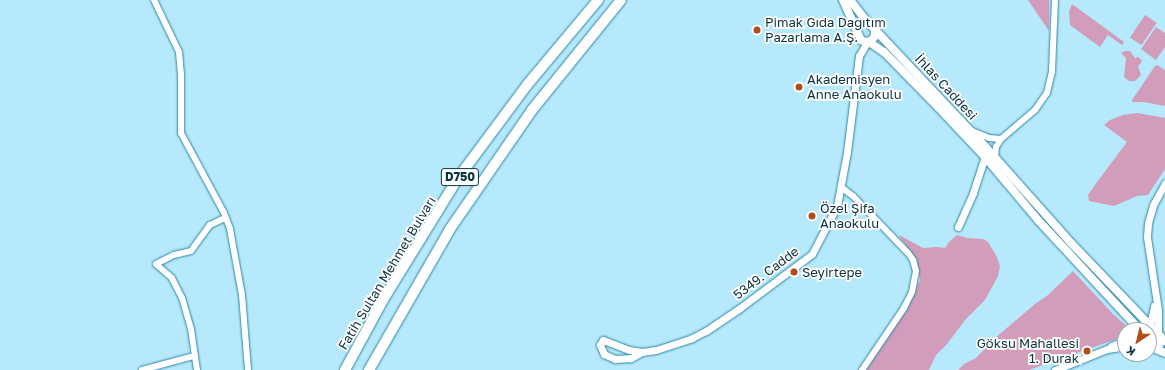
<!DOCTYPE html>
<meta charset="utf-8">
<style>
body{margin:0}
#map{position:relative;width:1165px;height:370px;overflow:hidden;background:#b7e9fc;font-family:"Golos Text",sans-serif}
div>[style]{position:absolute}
.green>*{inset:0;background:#d19dba;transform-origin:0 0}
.roads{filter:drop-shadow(0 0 1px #2b88a6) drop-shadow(0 0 1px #2b88a6)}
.minor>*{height:6px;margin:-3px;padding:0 3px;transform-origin:3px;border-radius:3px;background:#fff}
.tertiary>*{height:7px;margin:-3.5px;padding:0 3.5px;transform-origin:3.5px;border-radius:3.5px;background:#fff}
.secondary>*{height:8px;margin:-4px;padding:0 4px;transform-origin:4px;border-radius:4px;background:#fff}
.trunk>*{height:10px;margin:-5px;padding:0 5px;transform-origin:5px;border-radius:5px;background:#fff}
.dots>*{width:11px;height:11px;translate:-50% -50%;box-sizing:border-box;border:2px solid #fff;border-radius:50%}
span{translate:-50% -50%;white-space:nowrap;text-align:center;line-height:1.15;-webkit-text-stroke:3.5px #fff;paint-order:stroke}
.shield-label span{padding:1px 3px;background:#fff;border:1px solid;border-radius:3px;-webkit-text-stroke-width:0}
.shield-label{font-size:12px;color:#0c3340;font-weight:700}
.poi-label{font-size:13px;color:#0c3340}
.left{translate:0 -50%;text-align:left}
.right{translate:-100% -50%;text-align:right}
.street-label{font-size:13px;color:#0c3340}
.north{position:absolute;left:1117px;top:322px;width:40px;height:40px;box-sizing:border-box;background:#fff;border:1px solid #9eadb3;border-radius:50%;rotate:215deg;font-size:11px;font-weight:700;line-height:16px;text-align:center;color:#0c3340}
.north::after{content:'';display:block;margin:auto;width:14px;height:18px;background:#b04d18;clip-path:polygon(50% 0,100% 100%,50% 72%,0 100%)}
</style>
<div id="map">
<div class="green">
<i style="clip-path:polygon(1028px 0,1049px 0,1049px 31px)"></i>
<i style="clip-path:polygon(1072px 4px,1124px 42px,1122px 45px,1108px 35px,1100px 47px,1070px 25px,1069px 11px)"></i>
<i style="left:1145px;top:15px;width:14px;height:27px;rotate:34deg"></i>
<i style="clip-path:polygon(1156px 27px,1165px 33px,1165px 47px,1156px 60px,1141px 49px)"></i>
<i style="clip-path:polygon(1125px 51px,1130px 51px,1135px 58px,1138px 57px,1142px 60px,1141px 63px,1138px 66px,1141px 75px,1135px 81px,1129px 81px,1124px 77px,1126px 58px,1121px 53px)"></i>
<i style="clip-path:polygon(1157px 65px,1165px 70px,1165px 106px,1144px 102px,1132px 102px,1132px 100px,1155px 66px)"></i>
<i style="clip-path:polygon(1138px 113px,1165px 118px,1165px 169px,1148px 195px,1137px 196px,1114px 206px,1089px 201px,1088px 195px,1097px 182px,1127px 142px,1104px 125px,1110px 120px,1123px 115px)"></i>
<i style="clip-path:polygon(957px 235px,967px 238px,983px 239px,988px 242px,997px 257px,1000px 266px,998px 276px,985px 300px,966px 319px,947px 344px,936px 355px,929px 370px,866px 370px,907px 310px,920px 280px,917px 260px,899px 236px,901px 236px,923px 248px,937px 247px,945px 248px,949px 242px)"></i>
<i style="clip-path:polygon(1073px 271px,1113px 314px,1130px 329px,1130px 330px,1125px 330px,1125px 336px,1029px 370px,958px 370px,964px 364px,976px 358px,995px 338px,1035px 304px,1048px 295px)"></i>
</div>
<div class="roads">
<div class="minor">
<i style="left:154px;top:0;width:58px;rotate:64.3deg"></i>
<i style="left:179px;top:52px;width:22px;rotate:85deg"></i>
<i style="left:181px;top:74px;width:59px;rotate:90deg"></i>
<i style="left:181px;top:133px;width:91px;rotate:61.7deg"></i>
<i style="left:224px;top:213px;width:17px;rotate:69deg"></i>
<i style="left:230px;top:229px;width:67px;rotate:79.7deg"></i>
<i style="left:242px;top:295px;width:75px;rotate:85.4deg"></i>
<i style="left:972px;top:131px;width:18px;rotate:22deg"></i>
<i style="left:989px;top:138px;width:12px;rotate:5deg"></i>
<i style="left:995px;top:158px;width:11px;rotate:-85deg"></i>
<i style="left:996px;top:147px;width:9px;rotate:-58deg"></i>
<i style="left:1001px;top:139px;width:45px;rotate:-40.5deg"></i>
<i style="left:1035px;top:110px;width:21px;rotate:-55deg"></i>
<i style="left:1047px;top:93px;width:23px;rotate:-77deg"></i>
<i style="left:1052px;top:71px;width:71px;rotate:-87.6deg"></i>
<i style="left:841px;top:187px;width:15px;rotate:37deg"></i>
<i style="left:853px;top:196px;width:79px;rotate:46deg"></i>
<i style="left:908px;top:253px;width:9px;rotate:54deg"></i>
<i style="left:913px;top:260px;width:11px;rotate:75deg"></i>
<i style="left:916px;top:271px;width:21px;rotate:101deg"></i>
<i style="left:912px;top:292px;width:18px;rotate:117deg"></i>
<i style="left:904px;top:308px;width:75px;rotate:124.1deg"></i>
<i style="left:142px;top:370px;width:54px;rotate:-15.1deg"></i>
<i style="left:197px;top:370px;width:41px;rotate:-98.3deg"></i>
<i style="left:191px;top:329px;width:32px;rotate:-106deg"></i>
<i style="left:182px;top:298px;width:22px;rotate:-117deg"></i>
<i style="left:172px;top:278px;width:21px;rotate:-139deg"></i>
<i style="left:156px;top:264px;width:20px;rotate:-27deg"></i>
<i style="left:174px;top:255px;width:17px;rotate:-13deg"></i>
<i style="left:191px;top:251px;width:32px;rotate:-54deg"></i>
<i style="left:210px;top:225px;width:17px;rotate:-25deg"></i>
</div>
<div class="tertiary">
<i style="left:958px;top:227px;width:37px;rotate:-66deg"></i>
<i style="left:973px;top:193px;width:38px;rotate:-72deg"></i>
<i style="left:1149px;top:330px;width:25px;rotate:-78deg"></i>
<i style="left:1158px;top:335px;width:25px;rotate:-90deg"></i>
<i style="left:1158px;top:310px;width:74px;rotate:-98.6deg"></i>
<i style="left:1147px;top:237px;width:14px;rotate:-86deg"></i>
<i style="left:1148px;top:223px;width:19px;rotate:-74deg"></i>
<i style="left:1153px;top:205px;width:25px;rotate:-61deg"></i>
<i style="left:1111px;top:346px;width:15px;rotate:-20deg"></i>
<i style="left:642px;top:352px;width:13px;rotate:151deg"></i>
<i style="left:631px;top:358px;width:16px;rotate:176deg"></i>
<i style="left:615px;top:359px;width:12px;rotate:-156deg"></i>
<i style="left:604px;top:354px;width:10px;rotate:-114deg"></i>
<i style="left:600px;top:345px;width:6px;rotate:-59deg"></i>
<i style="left:603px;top:340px;width:28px;rotate:21deg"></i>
<i style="left:629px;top:350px;width:13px;rotate:9deg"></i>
<i style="left:642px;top:352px;width:14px;rotate:-8deg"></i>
<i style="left:656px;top:350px;width:38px;rotate:-18deg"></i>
<i style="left:692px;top:338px;width:16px;rotate:-27deg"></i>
<i style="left:706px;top:331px;width:41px;rotate:-34.1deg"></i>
<i style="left:740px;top:308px;width:90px;rotate:-36.9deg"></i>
<i style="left:812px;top:254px;width:54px;rotate:-62.5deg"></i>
<i style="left:837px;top:206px;width:55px;rotate:-79.5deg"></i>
<i style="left:847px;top:152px;width:97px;rotate:-82.9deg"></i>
<i style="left:859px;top:56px;width:16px;rotate:-60deg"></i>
<i style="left:1055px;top:370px;width:56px;rotate:-22deg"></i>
<i style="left:1107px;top:349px;width:18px;rotate:-9deg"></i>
</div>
<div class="secondary">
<i style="left:843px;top:0;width:44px;rotate:65.8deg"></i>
<i style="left:861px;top:40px;width:5px;rotate:22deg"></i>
<i style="left:866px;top:42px;width:5px;rotate:-11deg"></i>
<i style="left:871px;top:41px;width:6px;rotate:-51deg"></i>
<i style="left:875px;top:36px;width:6px;rotate:-90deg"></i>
<i style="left:850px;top:0;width:23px;rotate:52deg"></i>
<i style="left:864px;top:18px;width:172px;rotate:46.7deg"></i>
<i style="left:982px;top:143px;width:134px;rotate:48.3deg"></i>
<i style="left:1071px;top:243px;width:136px;rotate:46.2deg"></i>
<i style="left:869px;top:42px;width:18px;rotate:34deg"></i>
<i style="left:884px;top:52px;width:78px;rotate:45.5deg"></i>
<i style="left:939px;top:108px;width:67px;rotate:46.8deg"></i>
<i style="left:985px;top:157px;width:82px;rotate:49.9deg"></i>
<i style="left:1038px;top:220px;width:150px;rotate:47.2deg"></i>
<i style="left:1149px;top:348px;width:5px"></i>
<i style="left:1154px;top:348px;width:6px;rotate:-31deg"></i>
<i style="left:1159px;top:345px;width:5px;rotate:-79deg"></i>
<i style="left:1160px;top:340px;width:4px;rotate:-104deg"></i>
<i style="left:1154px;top:348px;width:12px;rotate:24deg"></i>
</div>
<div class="trunk">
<i style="left:345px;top:370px;width:80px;rotate:-61.5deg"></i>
<i style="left:383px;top:300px;width:143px;rotate:-58.4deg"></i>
<i style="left:458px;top:178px;width:116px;rotate:-53.4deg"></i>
<i style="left:527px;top:85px;width:111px;rotate:-50.1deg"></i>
<i style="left:369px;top:370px;width:163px;rotate:-60.1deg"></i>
<i style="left:450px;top:229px;width:145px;rotate:-55.4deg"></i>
<i style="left:532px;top:110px;width:141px;rotate:-51deg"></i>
</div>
</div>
<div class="dots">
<i style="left:757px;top:30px;background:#b04d18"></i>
<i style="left:799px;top:87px;background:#b04d18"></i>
<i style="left:812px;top:216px;background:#b04d18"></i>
<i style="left:794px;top:272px;background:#b04d18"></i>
<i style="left:1087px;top:351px;background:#b04d18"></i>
</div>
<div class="shield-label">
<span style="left:460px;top:177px">D750</span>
</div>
<div class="poi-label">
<span class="left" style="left:765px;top:30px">Pimak Gıda Dağıtım<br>Pazarlama A.Ş.</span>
<span class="left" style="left:807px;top:87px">Akademisyen<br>Anne Anaokulu</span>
<span class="left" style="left:820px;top:216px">Özel Şifa<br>Anaokulu</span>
<span class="left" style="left:802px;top:272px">Seyirtepe</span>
<span class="right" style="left:1079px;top:351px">Göksu Mahallesi<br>1. Durak</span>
</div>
<div class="street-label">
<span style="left:946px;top:87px;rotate:47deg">İhlas Caddesi</span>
<span style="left:387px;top:273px;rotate:-59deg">Fatih Sultan Mehmet Bulvarı</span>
<span style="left:766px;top:273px;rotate:-37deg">5349. Cadde</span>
</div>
<div class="north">K</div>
</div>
